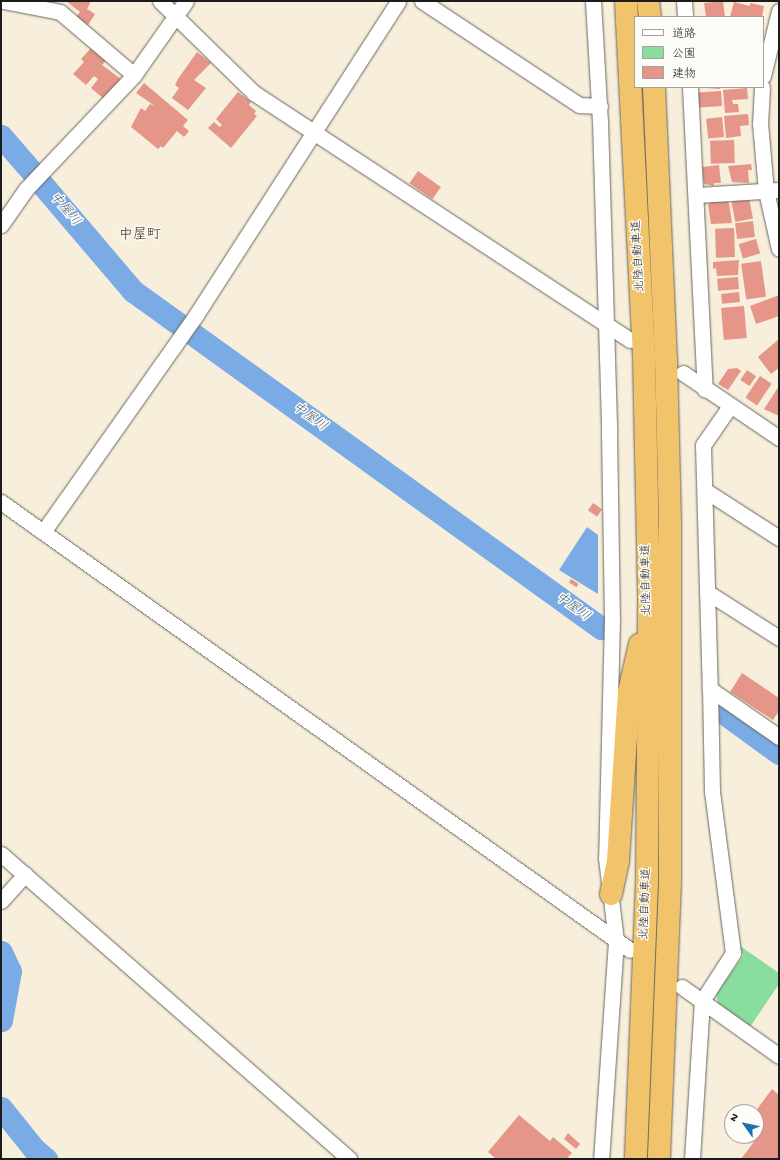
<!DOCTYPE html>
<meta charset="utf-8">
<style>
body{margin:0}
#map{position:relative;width:780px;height:1160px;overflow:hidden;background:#f7eedb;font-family:"Gochi Hand","Klee One",sans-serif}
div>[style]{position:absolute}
.green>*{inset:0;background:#89dd9f}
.water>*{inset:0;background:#7aabe5}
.stream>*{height:4px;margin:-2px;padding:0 2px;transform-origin:2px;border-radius:2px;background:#7aabe5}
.river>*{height:23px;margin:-11.5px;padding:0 11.5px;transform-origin:11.5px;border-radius:11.5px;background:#7aabe5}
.building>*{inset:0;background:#e59689;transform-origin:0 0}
.roads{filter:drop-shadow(0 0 1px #69665f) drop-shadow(0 0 1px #69665f)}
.minor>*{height:15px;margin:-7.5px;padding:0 7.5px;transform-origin:7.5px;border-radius:7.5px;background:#fff}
.highway>*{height:22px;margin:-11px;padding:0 11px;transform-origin:11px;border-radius:11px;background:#f1c36a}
span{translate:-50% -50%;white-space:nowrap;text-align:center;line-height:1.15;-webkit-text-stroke:3px #fdfcf7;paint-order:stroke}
.street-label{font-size:12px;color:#1c1c1c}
.water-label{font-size:13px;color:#465c76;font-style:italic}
.quarter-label{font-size:14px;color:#624742;font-weight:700}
.frame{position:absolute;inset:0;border:2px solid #1c1c1c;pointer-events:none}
.legend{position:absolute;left:634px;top:16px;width:130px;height:72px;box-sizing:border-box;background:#fdfcf7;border:1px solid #a3a29f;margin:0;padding:5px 7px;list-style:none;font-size:12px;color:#1c1c1c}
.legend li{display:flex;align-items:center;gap:8px;height:20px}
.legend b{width:20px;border:1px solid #a3a29f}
.north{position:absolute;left:724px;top:1104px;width:40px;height:40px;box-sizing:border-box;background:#fdfcf7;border:1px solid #a3a29f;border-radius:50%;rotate:303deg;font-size:11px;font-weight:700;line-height:16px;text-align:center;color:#1c1c1c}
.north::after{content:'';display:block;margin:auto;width:14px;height:18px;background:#1f6fb2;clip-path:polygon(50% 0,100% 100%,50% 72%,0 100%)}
</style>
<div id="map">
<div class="green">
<i style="clip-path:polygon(740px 946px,779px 973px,779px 984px,750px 1027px,718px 1004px,716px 994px,743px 956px)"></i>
</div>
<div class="water">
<i style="clip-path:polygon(587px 527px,598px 535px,598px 594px,559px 570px)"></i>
</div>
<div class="stream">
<i style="left:28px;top:1149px;width:4px;rotate:-45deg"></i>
</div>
<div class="river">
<i style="left:1px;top:136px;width:50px;rotate:49deg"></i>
<i style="left:41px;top:183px;width:142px;rotate:49.6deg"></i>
<i style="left:133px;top:291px;width:577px;rotate:35.76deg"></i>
<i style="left:717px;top:708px;width:77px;rotate:36deg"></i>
<i style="left:1px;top:952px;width:21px;rotate:65deg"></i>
<i style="left:10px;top:971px;width:50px;rotate:100.4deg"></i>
<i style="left:1px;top:1108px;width:53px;rotate:51.2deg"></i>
<i style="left:34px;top:1149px;width:16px;rotate:40deg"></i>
</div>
<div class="building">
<i style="clip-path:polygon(66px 1px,91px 1px,87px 9px,95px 14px,88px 25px,76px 17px,80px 12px)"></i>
<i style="clip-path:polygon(723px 1px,725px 17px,706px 17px,704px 3px)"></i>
<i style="clip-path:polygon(734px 2px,750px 6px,750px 3px,764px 6px,762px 17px,730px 17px)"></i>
<i style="clip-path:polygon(94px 45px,109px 57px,102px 65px,121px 79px,104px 99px,91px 88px,98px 79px,94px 76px,86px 85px,73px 74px,84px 62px,81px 59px)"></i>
<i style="clip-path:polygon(197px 52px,211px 63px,194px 80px,206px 88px,188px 110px,172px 98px,179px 88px,175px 85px,178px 79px)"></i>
<i style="clip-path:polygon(144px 83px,188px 120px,183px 126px,189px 131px,184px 137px,177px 131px,163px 148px,161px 146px,158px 149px,131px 127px,141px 108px,145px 111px,150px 104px,155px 106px,136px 93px)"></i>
<i style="clip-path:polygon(707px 87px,720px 87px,720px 89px,707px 88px)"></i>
<i style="clip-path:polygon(747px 88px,748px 99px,732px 100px,733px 104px,738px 104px,739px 112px,725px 113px,723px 90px)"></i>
<i style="left:721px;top:91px;width:15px;height:23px;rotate:86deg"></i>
<i style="clip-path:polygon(238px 92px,251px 102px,249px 105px,256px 111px,254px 114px,257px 116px,231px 148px,208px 128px,214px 122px,220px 127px,222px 125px,216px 119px)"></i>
<i style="clip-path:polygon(748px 114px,749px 125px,740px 126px,741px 136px,726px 138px,724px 116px)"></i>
<i style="left:722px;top:117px;width:20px;height:16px;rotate:84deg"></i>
<i style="left:734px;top:140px;width:23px;height:24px;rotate:88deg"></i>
<i style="clip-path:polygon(751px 164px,752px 170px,748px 170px,749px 183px,732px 182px,728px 166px)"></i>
<i style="clip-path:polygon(719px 165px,721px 183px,714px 183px,714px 186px,704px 184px,702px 167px)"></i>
<i style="left:418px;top:171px;width:28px;height:15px;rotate:35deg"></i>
<i style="left:749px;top:198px;width:21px;height:18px;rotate:79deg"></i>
<i style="clip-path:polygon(726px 201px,729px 203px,732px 223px,711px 224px,708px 205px,711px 202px)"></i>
<i style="left:753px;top:221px;width:16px;height:18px;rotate:83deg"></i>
<i style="left:734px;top:228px;width:29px;height:19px;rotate:88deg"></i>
<i style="left:756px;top:239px;width:15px;height:18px;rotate:74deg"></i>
<i style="clip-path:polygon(739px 260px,738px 275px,717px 276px,716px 268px,713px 269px,713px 262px)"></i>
<i style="left:761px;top:261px;width:36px;height:20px;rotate:82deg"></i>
<i style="left:738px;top:277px;width:12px;height:21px;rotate:85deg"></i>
<i style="left:739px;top:292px;width:10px;height:18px;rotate:84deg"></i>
<i style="clip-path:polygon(779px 295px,779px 316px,756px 324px,750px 306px)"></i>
<i style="left:744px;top:306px;width:32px;height:23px;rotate:85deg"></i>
<i style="clip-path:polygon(779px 339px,779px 368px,771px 374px,758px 357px)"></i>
<i style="clip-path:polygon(737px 368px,741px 371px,728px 390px,718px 384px,728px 369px)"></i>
<i style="left:747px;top:370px;width:11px;height:12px;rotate:34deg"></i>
<i style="left:760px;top:376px;width:14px;height:26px;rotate:34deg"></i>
<i style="clip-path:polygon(779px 386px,779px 416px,764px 409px)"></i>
<i style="left:593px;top:503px;width:11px;height:9px;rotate:34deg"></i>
<i style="left:571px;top:579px;width:9px;height:4px;rotate:32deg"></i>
<i style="clip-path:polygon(742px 673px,779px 698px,779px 711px,773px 720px,730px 692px)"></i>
<i style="clip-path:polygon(772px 1089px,779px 1095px,779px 1159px,741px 1159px,756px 1139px,752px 1136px,756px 1136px,755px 1112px)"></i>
<i style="clip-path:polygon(519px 1115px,550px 1141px,553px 1137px,572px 1153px,568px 1157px,570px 1159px,496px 1159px,488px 1152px)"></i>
<i style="clip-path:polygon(568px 1133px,580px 1144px,576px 1149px,564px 1139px)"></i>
</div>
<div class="roads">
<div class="minor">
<i style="left:3px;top:1px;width:58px;rotate:10.9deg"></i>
<i style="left:60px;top:12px;width:97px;rotate:40.4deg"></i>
<i style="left:160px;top:1px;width:132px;rotate:44.4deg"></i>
<i style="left:254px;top:93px;width:450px;rotate:33.3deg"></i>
<i style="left:422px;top:1px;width:188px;rotate:33.5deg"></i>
<i style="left:579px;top:105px;width:21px;rotate:3deg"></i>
<i style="left:593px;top:1px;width:120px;rotate:86.7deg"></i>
<i style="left:600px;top:121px;width:311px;rotate:88.3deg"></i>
<i style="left:609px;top:432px;width:186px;rotate:89.1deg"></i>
<i style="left:612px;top:618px;width:240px;rotate:91.4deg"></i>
<i style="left:606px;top:858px;width:84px;rotate:83.1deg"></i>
<i style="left:616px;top:941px;width:219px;rotate:93.9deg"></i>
<i style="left:684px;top:1px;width:16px;rotate:86deg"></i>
<i style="left:763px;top:76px;width:67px;rotate:-76.2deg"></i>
<i style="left:690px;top:87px;width:303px;rotate:87.2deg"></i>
<i style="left:762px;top:87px;width:36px;rotate:93deg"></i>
<i style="left:760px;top:123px;width:68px;rotate:85deg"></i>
<i style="left:766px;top:191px;width:59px;rotate:77.4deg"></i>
<i style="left:697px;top:195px;width:82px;rotate:-3.5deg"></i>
<i style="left:1px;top:225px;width:44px;rotate:-55.2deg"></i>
<i style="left:26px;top:189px;width:157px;rotate:-46.5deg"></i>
<i style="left:134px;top:75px;width:90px;rotate:-54.9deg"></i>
<i style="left:683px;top:373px;width:116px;rotate:34.1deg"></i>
<i style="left:730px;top:406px;width:47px;rotate:124.7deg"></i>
<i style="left:703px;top:445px;width:244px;rotate:88.4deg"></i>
<i style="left:710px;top:689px;width:84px;rotate:34.8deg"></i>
<i style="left:706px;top:491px;width:87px;rotate:32.8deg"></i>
<i style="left:1px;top:502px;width:772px;rotate:35.46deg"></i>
<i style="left:43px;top:532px;width:266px;rotate:-54.8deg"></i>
<i style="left:196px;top:315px;width:373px;rotate:-57.2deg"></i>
<i style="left:707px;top:592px;width:85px;rotate:32.6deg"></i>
<i style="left:1px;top:854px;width:463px;rotate:41.2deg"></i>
<i style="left:1px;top:901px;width:36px;rotate:-48deg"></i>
<i style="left:682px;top:987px;width:119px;rotate:35.4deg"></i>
<i style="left:692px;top:1159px;width:158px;rotate:-86.4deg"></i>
<i style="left:702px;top:1001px;width:57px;rotate:-57.1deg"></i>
<i style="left:733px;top:953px;width:162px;rotate:-97.4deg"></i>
<i style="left:712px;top:792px;width:103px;rotate:-91.1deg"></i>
</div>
<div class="highway">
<i style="left:626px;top:1px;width:354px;rotate:87.1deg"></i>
<i style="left:644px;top:355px;width:249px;rotate:88.8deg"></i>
<i style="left:649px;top:604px;width:278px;rotate:90.4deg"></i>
<i style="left:647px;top:882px;width:277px;rotate:92.3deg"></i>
<i style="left:648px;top:1px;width:16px;rotate:83deg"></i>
<i style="left:654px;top:87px;width:271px;rotate:87.5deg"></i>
<i style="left:666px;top:358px;width:168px;rotate:88.6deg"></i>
<i style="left:670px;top:526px;width:356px;rotate:90deg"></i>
<i style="left:670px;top:882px;width:277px;rotate:92.3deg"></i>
<i style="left:611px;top:894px;width:34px;rotate:-78deg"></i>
<i style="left:618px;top:861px;width:169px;rotate:-86.3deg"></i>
<i style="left:629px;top:692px;width:49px;rotate:-77.1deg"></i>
</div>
</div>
<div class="street-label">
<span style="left:640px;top:256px;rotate:-93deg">北陸自動車道</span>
<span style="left:648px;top:580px;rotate:-91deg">北陸自動車道</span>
<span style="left:647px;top:904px;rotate:-88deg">北陸自動車道</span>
</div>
<div class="water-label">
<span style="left:64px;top:210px;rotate:50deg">中屋川</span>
<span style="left:309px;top:418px;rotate:36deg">中屋川</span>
<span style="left:572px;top:608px;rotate:36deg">中屋川</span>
</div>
<div class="quarter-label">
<span style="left:140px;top:236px">中屋町</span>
</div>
<div class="frame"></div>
<ul class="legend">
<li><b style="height:5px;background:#fff"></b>道路</li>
<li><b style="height:11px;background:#89dd9f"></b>公園</li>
<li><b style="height:11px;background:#e59689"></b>建物</li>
</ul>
<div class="north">N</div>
</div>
